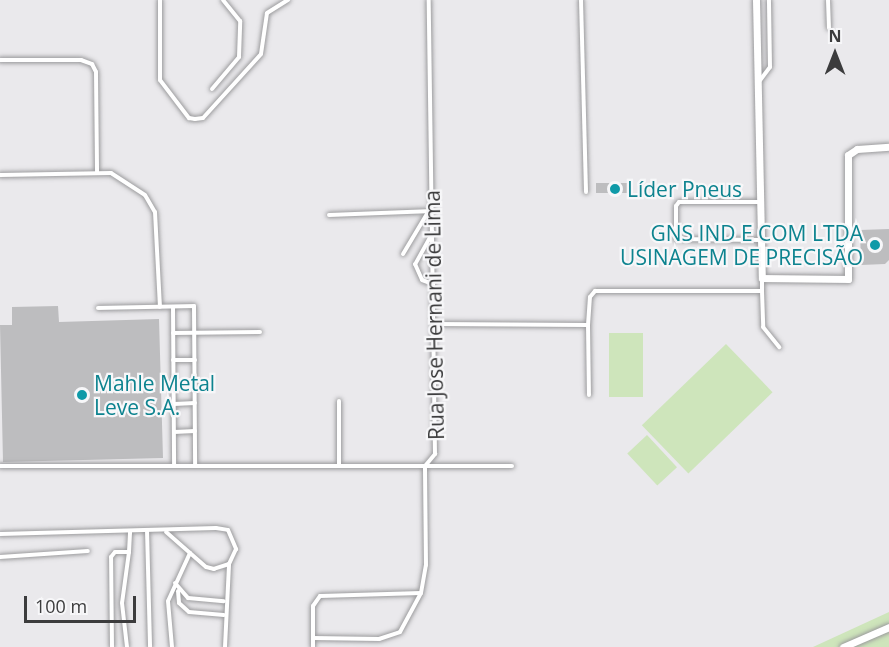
<!DOCTYPE html>
<meta charset="utf-8">
<style>
body{margin:0}
#map{position:relative;width:889px;height:647px;overflow:hidden;background:#eae9ec;font-family:"Open Sans",sans-serif}
div>[style]{position:absolute}
.green>*{inset:0;background:#cee5bb;transform-origin:0 0}
.building>*{inset:0;background:#bdbdbf;transform-origin:0 0}
.roads{filter:drop-shadow(0 0 2px #9b9b9d) drop-shadow(0 0 2px #9b9b9d)}
.service>*{height:4px;margin:-2px;padding:0 2px;transform-origin:2px;border-radius:2px;background:#fff}
.minor>*{height:7px;margin:-3.5px;padding:0 3.5px;transform-origin:3.5px;border-radius:3.5px;background:#fff}
.dots>*{width:16px;height:16px;translate:-50% -50%;box-sizing:border-box;border:3px solid #f7f7f9;border-radius:50%}
span{translate:-50% -50%;white-space:nowrap;text-align:center;line-height:1.15;-webkit-text-stroke:4.5px #f7f7f9;paint-order:stroke}
.culture-label{font-size:21px;color:#0d838f}
.left{translate:0 -50%;text-align:left}
.right{translate:-100% -50%;text-align:right}
.street-label{font-size:21px;color:#3c3c3d}
.north{position:absolute;left:805px;top:24px;width:60px;height:60px;-webkit-text-stroke:4px #f7f7f9;paint-order:stroke;rotate:0deg;font-size:16px;font-weight:700;line-height:24px;text-align:center;color:#3c3c3d}
.north::after{content:'';display:block;margin:auto;width:21px;height:27px;background:#3c3c3d;clip-path:polygon(50% 0,100% 100%,50% 72%,0 100%)}
.scale{position:absolute;left:24px;top:596px;width:112px;height:27px;box-sizing:border-box;border:3px solid #3c3c3d;border-top:0;padding-left:8px;font-size:18px;line-height:21px;white-space:nowrap;color:#3c3c3d;-webkit-text-stroke:4px #f7f7f9;paint-order:stroke}
</style>
<div id="map">
<div class="green">
<i style="left:609px;top:333px;width:34px;height:64px"></i>
<i style="left:726px;top:344px;width:67px;height:117px;rotate:46deg"></i>
<i style="left:647px;top:435px;width:44px;height:27px;rotate:47deg"></i>
<i style="clip-path:polygon(889px 612px,889px 647px,813px 647px)"></i>
</div>
<div class="building">
<i style="left:633px;top:183px;width:10px;height:37px;rotate:90deg"></i>
<i style="clip-path:polygon(889px 229px,889px 260px,885px 264px,861px 265px,860px 230px)"></i>
<i style="clip-path:polygon(58px 306px,59px 322px,159px 319px,163px 458px,3px 462px,0 325px,12px 325px,12px 307px)"></i>
</div>
<div class="roads">
<div class="service">
<i style="left:160px;top:0;width:80px;rotate:90deg"></i>
<i style="left:160px;top:80px;width:48px;rotate:52.7deg"></i>
<i style="left:189px;top:118px;width:6px;rotate:9deg"></i>
<i style="left:195px;top:119px;width:8px;rotate:-7deg"></i>
<i style="left:203px;top:118px;width:86px;rotate:-47.8deg"></i>
<i style="left:261px;top:54px;width:41px;rotate:-81.7deg"></i>
<i style="left:267px;top:13px;width:25px;rotate:-32deg"></i>
<i style="left:581px;top:0;width:192px;rotate:88.5deg"></i>
<i style="left:828px;top:0;width:28px;rotate:88deg"></i>
<i style="left:0;top:60px;width:81px"></i>
<i style="left:81px;top:60px;width:12px;rotate:20deg"></i>
<i style="left:92px;top:64px;width:9px;rotate:63deg"></i>
<i style="left:96px;top:72px;width:101px;rotate:89.4deg"></i>
<i style="left:758px;top:83px;width:20px;rotate:-53deg"></i>
<i style="left:770px;top:67px;width:67px;rotate:-90.9deg"></i>
<i style="left:212px;top:89px;width:42px;rotate:-49.8deg"></i>
<i style="left:239px;top:57px;width:36px;rotate:-88deg"></i>
<i style="left:240px;top:21px;width:27px;rotate:-129deg"></i>
<i style="left:0;top:175px;width:111px;rotate:-1deg"></i>
<i style="left:111px;top:173px;width:40px;rotate:32.9deg"></i>
<i style="left:145px;top:195px;width:20px;rotate:60deg"></i>
<i style="left:155px;top:212px;width:95px;rotate:87deg"></i>
<i style="left:759px;top:202px;width:80px;rotate:180deg"></i>
<i style="left:679px;top:202px;width:5px;rotate:127deg"></i>
<i style="left:676px;top:206px;width:33px;rotate:90deg"></i>
<i style="left:676px;top:239px;width:85px;rotate:0.7deg"></i>
<i style="left:329px;top:215px;width:104px;rotate:-2.2deg"></i>
<i style="left:433px;top:232px;width:37px;rotate:119deg"></i>
<i style="left:415px;top:264px;width:17px;rotate:66deg"></i>
<i style="left:422px;top:280px;width:12px;rotate:20deg"></i>
<i style="left:403px;top:254px;width:49px;rotate:-59.2deg"></i>
<i style="left:762px;top:278px;width:13px;rotate:90deg"></i>
<i style="left:173px;top:307px;width:158px;rotate:89.6deg"></i>
<i style="left:98px;top:308px;width:96px;rotate:-1.2deg"></i>
<i style="left:194px;top:306px;width:159px;rotate:89.6deg"></i>
<i style="left:434px;top:324px;width:154px;rotate:0.4deg"></i>
<i style="left:588px;top:325px;width:70px;rotate:89.2deg"></i>
<i style="left:588px;top:325px;width:28px;rotate:-86deg"></i>
<i style="left:590px;top:297px;width:8px;rotate:-50deg"></i>
<i style="left:595px;top:291px;width:167px"></i>
<i style="left:762px;top:291px;width:36px;rotate:88deg"></i>
<i style="left:763px;top:327px;width:26px;rotate:51deg"></i>
<i style="left:173px;top:333px;width:87px;rotate:-0.7deg"></i>
<i style="left:173px;top:360px;width:22px"></i>
<i style="left:339px;top:401px;width:64px;rotate:90deg"></i>
<i style="left:174px;top:404px;width:21px;rotate:-3deg"></i>
<i style="left:174px;top:432px;width:21px;rotate:-3deg"></i>
<i style="left:0;top:466px;width:512px"></i>
<i style="left:147px;top:530px;width:117px;rotate:88.5deg"></i>
<i style="left:0;top:534px;width:216px;rotate:-1.6deg"></i>
<i style="left:216px;top:528px;width:12px;rotate:9deg"></i>
<i style="left:228px;top:530px;width:21px;rotate:67deg"></i>
<i style="left:236px;top:549px;width:17px;rotate:115deg"></i>
<i style="left:229px;top:564px;width:16px;rotate:162deg"></i>
<i style="left:214px;top:569px;width:8px;rotate:-166deg"></i>
<i style="left:206px;top:567px;width:53px;rotate:-138.8deg"></i>
<i style="left:129px;top:552px;width:21px;rotate:-87deg"></i>
<i style="left:0;top:557px;width:88px;rotate:-3.9deg"></i>
<i style="left:175px;top:583px;width:20px;rotate:49deg"></i>
<i style="left:188px;top:598px;width:36px;rotate:5deg"></i>
<i style="left:178px;top:591px;width:12px;rotate:85deg"></i>
<i style="left:179px;top:603px;width:13px;rotate:42deg"></i>
<i style="left:189px;top:612px;width:35px;rotate:5deg"></i>
<i style="left:313px;top:638px;width:32px;rotate:-90deg"></i>
<i style="left:313px;top:606px;width:12px;rotate:-55deg"></i>
<i style="left:320px;top:596px;width:101px;rotate:-1.7deg"></i>
<i style="left:112px;top:647px;width:90px;rotate:-90.6deg"></i>
<i style="left:111px;top:557px;width:6px;rotate:-51deg"></i>
<i style="left:115px;top:552px;width:14px"></i>
<i style="left:129px;top:552px;width:51px;rotate:97.8deg"></i>
<i style="left:122px;top:603px;width:44px;rotate:83.5deg"></i>
<i style="left:172px;top:647px;width:46px;rotate:-95deg"></i>
<i style="left:168px;top:601px;width:53px;rotate:-65.4deg"></i>
<i style="left:225px;top:647px;width:83px;rotate:-87.2deg"></i>
<i style="left:313px;top:647px;width:9px;rotate:-90deg"></i>
<i style="left:313px;top:638px;width:66px;rotate:0.9deg"></i>
<i style="left:379px;top:639px;width:22px;rotate:-18deg"></i>
<i style="left:400px;top:632px;width:44px;rotate:-61.7deg"></i>
<i style="left:421px;top:593px;width:28px;rotate:-80deg"></i>
<i style="left:426px;top:565px;width:99px;rotate:-90.6deg"></i>
<i style="left:425px;top:466px;width:16px;rotate:-50deg"></i>
<i style="left:435px;top:454px;width:454px;rotate:-90.8deg"></i>
</div>
<div class="minor">
<i style="left:756px;top:0;width:278px;rotate:88.8deg"></i>
<i style="left:762px;top:278px;width:86px;rotate:0.7deg"></i>
<i style="left:848px;top:279px;width:124px;rotate:-90deg"></i>
<i style="left:848px;top:155px;width:11px;rotate:-34deg"></i>
<i style="left:857px;top:149px;width:32px;rotate:-4deg"></i>
<i style="left:843px;top:647px;width:50px;rotate:-23.5deg"></i>
</div>
</div>
<div class="dots">
<i style="left:615px;top:189px;background:#0f9aa8"></i>
<i style="left:875px;top:245px;background:#0f9aa8"></i>
<i style="left:82px;top:395px;background:#0f9aa8"></i>
</div>
<div class="culture-label">
<span class="left" style="left:627px;top:189px">Líder Pneus</span>
<span class="right" style="left:863px;top:245px">GNS IND E COM LTDA<br>USINAGEM DE PRECISÃO</span>
<span class="left" style="left:94px;top:395px">Mahle Metal<br>Leve S.A.</span>
</div>
<div class="street-label">
<span style="left:434px;top:315px;rotate:-91deg">Rua Jose Hernani de Lima</span>
</div>
<div class="north">N</div>
<div class="scale">100 m</div>
</div>
